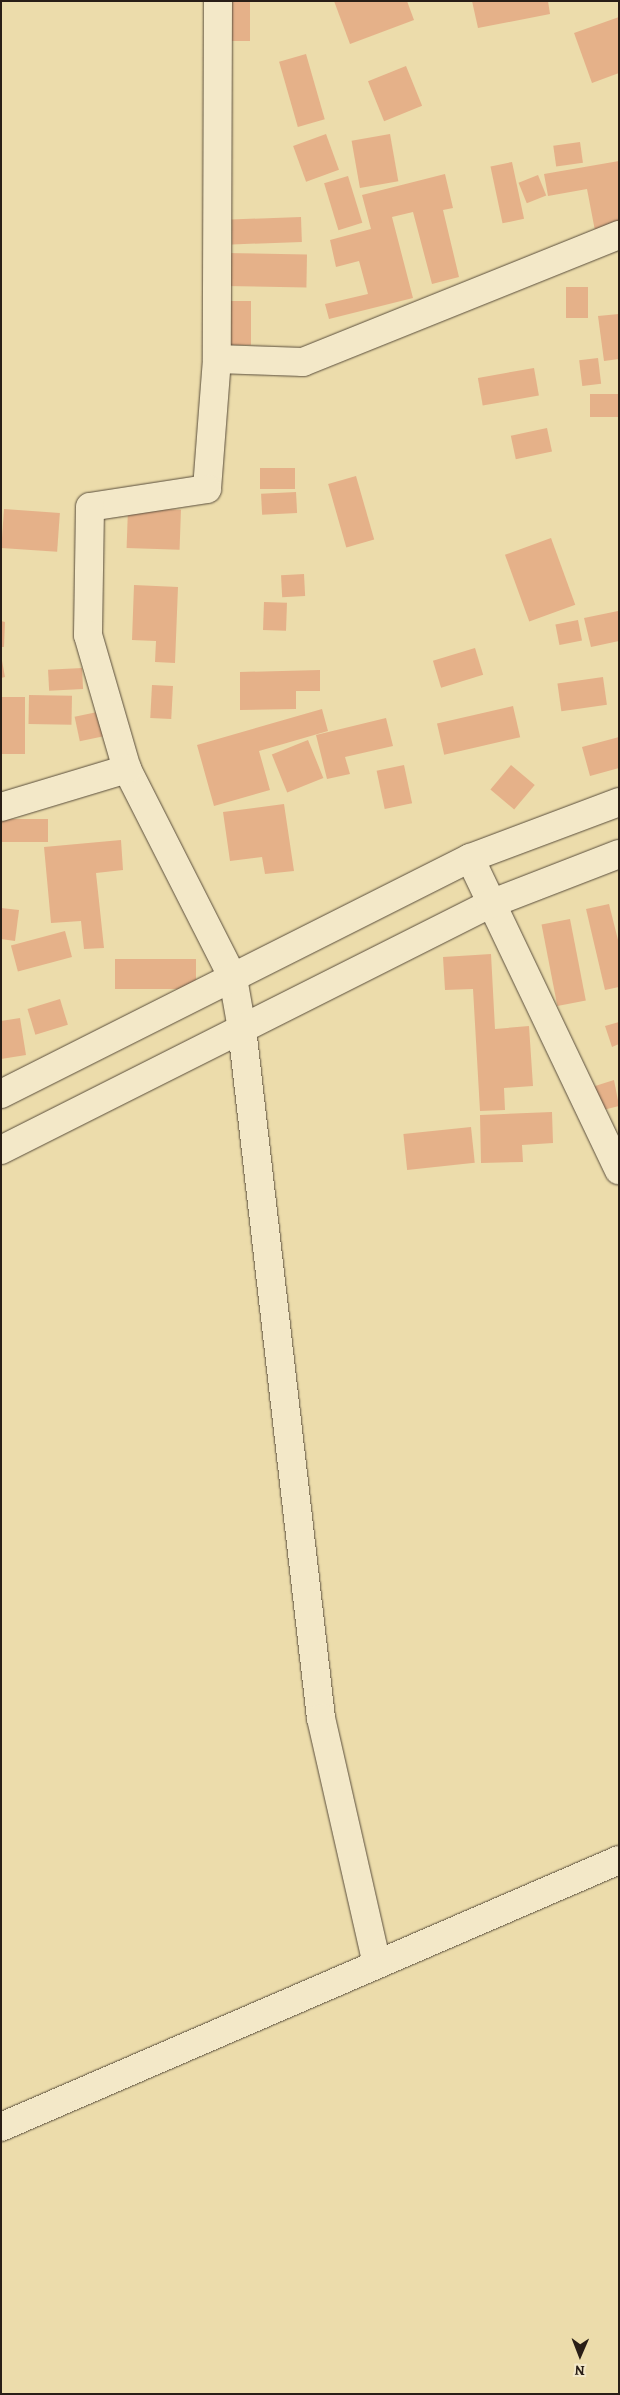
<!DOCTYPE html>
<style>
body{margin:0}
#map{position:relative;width:620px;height:2395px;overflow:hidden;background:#ecdcab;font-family:Alegreya,serif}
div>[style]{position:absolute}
.building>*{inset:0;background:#e5b189;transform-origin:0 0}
.roads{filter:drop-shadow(0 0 1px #5a4e3c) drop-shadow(0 0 1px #5a4e3c)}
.minor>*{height:28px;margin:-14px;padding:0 14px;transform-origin:14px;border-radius:14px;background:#f3e8c8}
span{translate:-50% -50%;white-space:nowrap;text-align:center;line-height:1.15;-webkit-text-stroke:4px #f3e8c8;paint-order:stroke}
.frame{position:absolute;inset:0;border:2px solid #291e17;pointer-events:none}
.north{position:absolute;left:555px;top:2330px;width:50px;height:50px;-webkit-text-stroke:4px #f3e8c8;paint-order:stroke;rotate:181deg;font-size:14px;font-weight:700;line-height:20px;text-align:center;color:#291e17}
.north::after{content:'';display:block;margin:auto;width:18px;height:22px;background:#291e17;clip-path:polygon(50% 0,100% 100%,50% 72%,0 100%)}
</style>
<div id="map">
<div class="building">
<i style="left:224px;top:1px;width:26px;height:40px"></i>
<i style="clip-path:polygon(334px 1px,407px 1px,414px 20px,350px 44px)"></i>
<i style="clip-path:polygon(472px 1px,548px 1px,550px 14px,478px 28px)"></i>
<i style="clip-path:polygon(619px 17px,619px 73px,592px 83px,574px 33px)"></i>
<i style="left:306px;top:54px;width:68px;height:28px;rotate:74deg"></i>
<i style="left:406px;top:66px;width:43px;height:41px;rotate:68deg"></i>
<i style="left:326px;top:134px;width:38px;height:35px;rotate:70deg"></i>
<i style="left:390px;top:134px;width:48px;height:39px;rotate:80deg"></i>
<i style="left:580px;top:142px;width:21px;height:27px;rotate:82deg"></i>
<i style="clip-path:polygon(619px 161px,619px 233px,596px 236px,587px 189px,548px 196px,544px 174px)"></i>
<i style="left:512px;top:162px;width:58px;height:22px;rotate:78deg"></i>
<i style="clip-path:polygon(445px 174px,453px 208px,443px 210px,459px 277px,432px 284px,413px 212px,392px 217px,413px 298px,329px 319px,325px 304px,368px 294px,359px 261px,336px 267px,330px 240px,371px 229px,362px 195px)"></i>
<i style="left:538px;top:175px;width:22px;height:21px;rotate:68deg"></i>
<i style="left:348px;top:176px;width:49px;height:25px;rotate:73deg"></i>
<i style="left:301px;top:217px;width:25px;height:70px;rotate:88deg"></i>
<i style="left:226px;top:253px;width:81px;height:33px;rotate:1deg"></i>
<i style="left:566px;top:287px;width:22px;height:31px"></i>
<i style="left:220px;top:301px;width:31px;height:44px"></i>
<i style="clip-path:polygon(619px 314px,619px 359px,604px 361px,598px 316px)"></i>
<i style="left:598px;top:358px;width:26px;height:19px;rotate:83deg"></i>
<i style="left:534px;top:368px;width:28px;height:57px;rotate:80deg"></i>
<i style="left:619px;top:394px;width:23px;height:29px;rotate:90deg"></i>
<i style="left:547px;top:428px;width:24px;height:37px;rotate:78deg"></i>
<i style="left:260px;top:468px;width:35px;height:21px"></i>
<i style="left:356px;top:476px;width:66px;height:29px;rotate:74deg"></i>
<i style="left:296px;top:492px;width:21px;height:35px;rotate:87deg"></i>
<i style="left:128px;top:508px;width:53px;height:40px;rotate:2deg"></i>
<i style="left:4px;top:509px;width:56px;height:39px;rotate:4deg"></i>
<i style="left:551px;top:538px;width:71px;height:49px;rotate:70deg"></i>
<i style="left:304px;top:574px;width:22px;height:23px;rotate:87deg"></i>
<i style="clip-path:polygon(134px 585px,178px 587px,175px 663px,155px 662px,156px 641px,132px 640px)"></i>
<i style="left:264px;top:602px;width:23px;height:28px;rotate:2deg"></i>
<i style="clip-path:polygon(618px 611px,619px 641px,591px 647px,584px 618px)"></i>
<i style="left:578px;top:620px;width:21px;height:23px;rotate:79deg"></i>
<i style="clip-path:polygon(1px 621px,5px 622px,4px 647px,1px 647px)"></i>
<i style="left:475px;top:648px;width:28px;height:44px;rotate:73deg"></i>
<i style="clip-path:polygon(1px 655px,5px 677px,1px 678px)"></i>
<i style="left:82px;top:668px;width:21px;height:34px;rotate:87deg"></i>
<i style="clip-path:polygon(320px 670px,320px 691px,296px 691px,296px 709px,240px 710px,240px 672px)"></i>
<i style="left:603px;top:677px;width:28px;height:46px;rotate:82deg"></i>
<i style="left:152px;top:685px;width:21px;height:33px;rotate:3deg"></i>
<i style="left:29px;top:695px;width:43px;height:29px;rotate:1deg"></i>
<i style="left:1px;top:697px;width:24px;height:57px"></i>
<i style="left:513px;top:706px;width:32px;height:78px;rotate:77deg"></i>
<i style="clip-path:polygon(322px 709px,328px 731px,259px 751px,270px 790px,214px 806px,197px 745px)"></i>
<i style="left:102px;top:711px;width:25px;height:28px;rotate:78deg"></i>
<i style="clip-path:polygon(386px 718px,393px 746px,345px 757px,350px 774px,327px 779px,316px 735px)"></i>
<i style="clip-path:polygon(619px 737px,619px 768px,590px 776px,582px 747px)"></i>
<i style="left:308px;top:740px;width:41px;height:39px;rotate:68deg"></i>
<i style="left:404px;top:765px;width:39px;height:28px;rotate:78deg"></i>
<i style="left:511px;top:765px;width:31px;height:32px;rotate:40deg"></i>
<i style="clip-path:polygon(284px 804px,294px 871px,265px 874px,262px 857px,230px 861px,223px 812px)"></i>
<i style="left:1px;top:819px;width:47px;height:23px"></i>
<i style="clip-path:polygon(121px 840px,123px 870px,96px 873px,104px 948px,84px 949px,81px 921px,51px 923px,44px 847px)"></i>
<i style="clip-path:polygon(609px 904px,619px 944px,619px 987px,605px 990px,586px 909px)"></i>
<i style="clip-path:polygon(1px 908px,19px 910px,15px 941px,1px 939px)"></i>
<i style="left:570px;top:919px;width:83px;height:29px;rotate:79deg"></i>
<i style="left:65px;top:931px;width:27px;height:56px;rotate:75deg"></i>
<i style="clip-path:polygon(491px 954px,495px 1029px,529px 1026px,533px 1086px,504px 1088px,505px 1110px,480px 1111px,473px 989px,445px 990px,443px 957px)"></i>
<i style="left:115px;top:959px;width:81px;height:30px"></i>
<i style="left:60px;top:999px;width:27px;height:34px;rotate:73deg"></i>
<i style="clip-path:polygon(20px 1018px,26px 1055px,1px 1059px,1px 1021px)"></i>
<i style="clip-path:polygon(619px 1022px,619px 1044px,612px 1047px,605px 1026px)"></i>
<i style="clip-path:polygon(614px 1080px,619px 1106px,599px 1111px,592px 1087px)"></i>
<i style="clip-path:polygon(552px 1112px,553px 1143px,522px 1145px,523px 1162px,481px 1163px,480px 1115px)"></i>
<i style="left:471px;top:1127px;width:36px;height:68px;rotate:84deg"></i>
</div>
<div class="roads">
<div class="minor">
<i style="left:218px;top:1px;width:358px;rotate:90.2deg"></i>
<i style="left:217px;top:359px;width:130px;rotate:94.4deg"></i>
<i style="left:207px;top:489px;width:118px;rotate:171.3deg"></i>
<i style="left:90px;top:507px;width:128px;rotate:90.9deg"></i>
<i style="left:88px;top:635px;width:140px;rotate:73.8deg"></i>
<i style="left:127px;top:769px;width:234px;rotate:63.1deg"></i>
<i style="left:233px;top:978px;width:52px;rotate:80deg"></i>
<i style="left:242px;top:1029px;width:694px;rotate:83.46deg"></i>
<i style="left:321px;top:1718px;width:252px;rotate:77.2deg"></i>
<i style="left:217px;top:359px;width:86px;rotate:2deg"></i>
<i style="left:303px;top:362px;width:341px;rotate:-21.9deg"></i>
<i style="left:1px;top:807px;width:132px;rotate:-16.8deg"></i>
<i style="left:470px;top:858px;width:346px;rotate:64.5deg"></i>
<i style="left:1px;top:1094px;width:525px;rotate:-26.71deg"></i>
<i style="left:470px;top:858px;width:159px;rotate:-20.6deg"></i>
<i style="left:1px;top:1150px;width:547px;rotate:-26.71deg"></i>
<i style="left:490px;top:904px;width:138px;rotate:-21.2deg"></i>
<i style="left:1px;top:2127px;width:673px;rotate:-23.37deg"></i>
</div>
</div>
<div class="frame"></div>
<div class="north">N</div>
</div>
